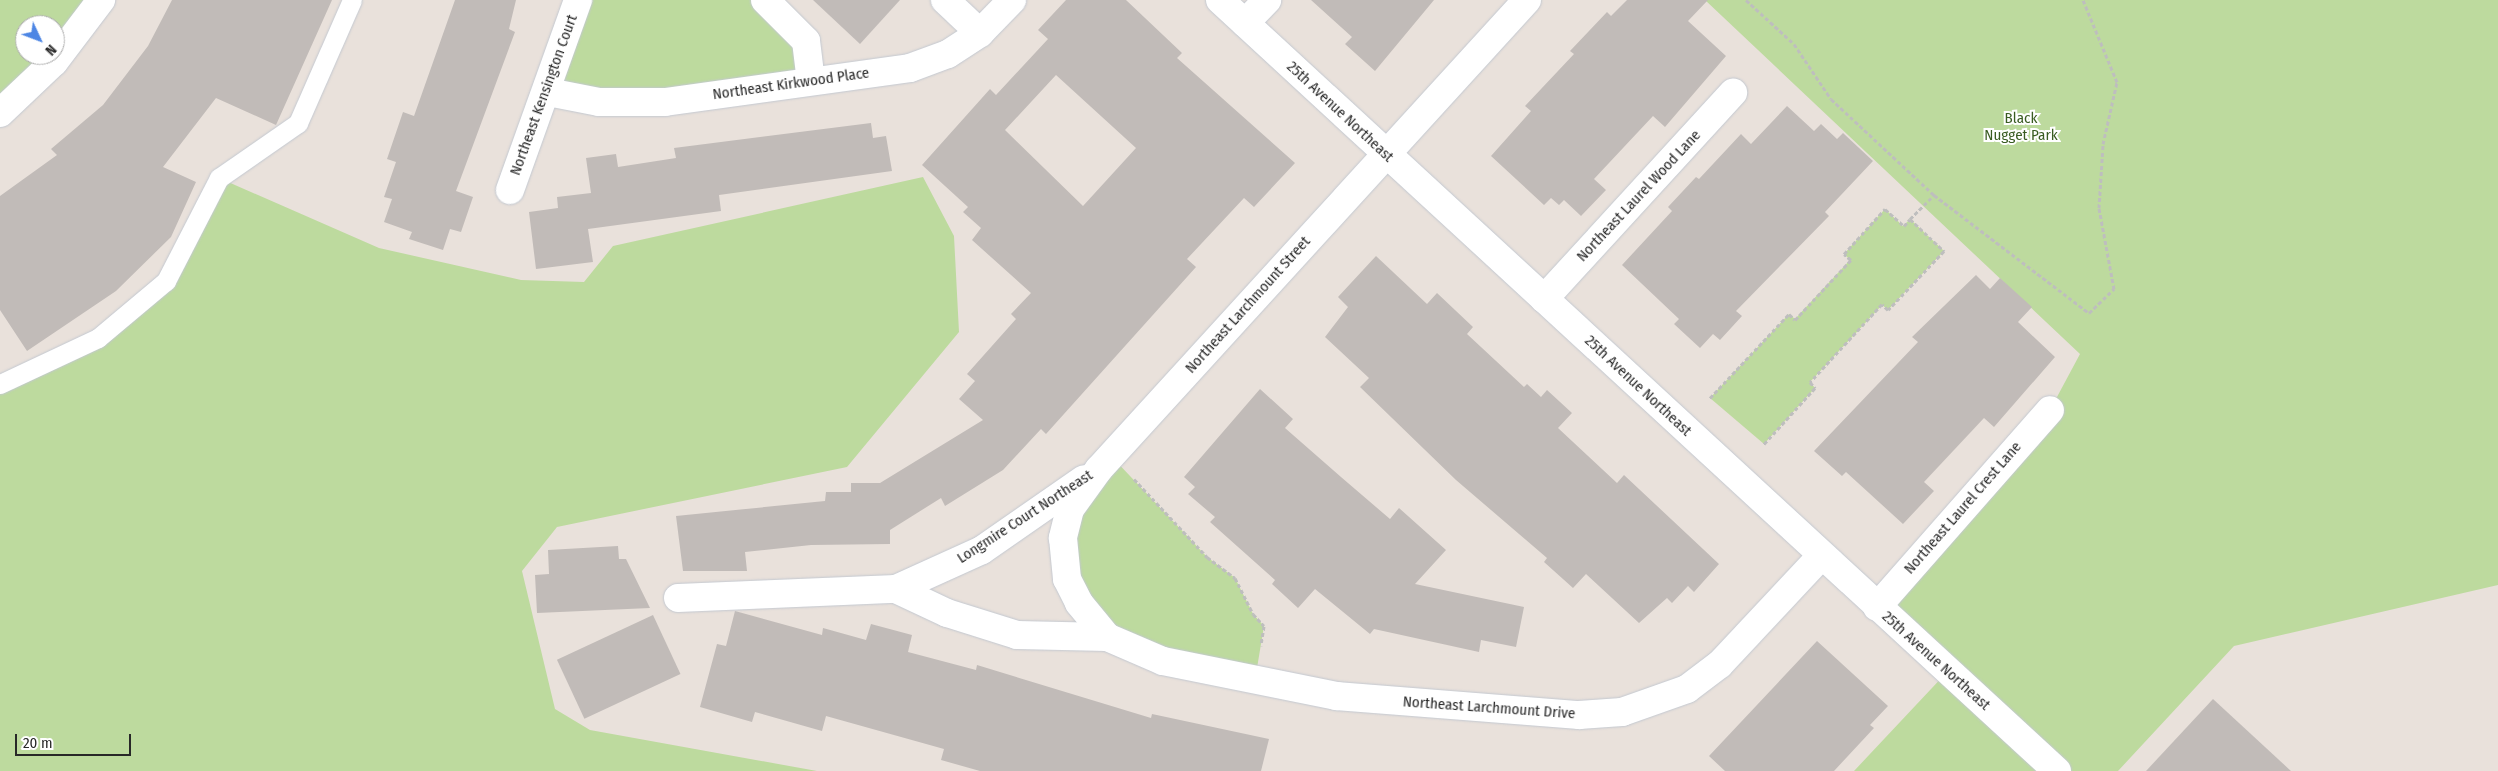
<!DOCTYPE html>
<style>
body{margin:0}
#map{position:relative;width:2498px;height:771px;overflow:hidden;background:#e9e1db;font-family:"Fira Sans Condensed",sans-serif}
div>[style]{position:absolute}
.green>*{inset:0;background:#bdda9e}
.building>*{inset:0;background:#c1bbb8;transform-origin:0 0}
.path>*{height:3px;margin-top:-1.5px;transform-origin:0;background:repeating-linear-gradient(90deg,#bebebe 0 4px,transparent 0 6.5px)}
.roads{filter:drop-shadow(0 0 1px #c3c8d0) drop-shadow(0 0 1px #c3c8d0)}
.lane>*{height:19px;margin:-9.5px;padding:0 9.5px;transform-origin:9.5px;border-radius:9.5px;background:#fff}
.street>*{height:28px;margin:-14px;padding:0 14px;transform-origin:14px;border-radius:14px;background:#fff}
.secondary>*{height:28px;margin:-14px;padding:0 14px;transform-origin:14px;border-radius:14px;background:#fff}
span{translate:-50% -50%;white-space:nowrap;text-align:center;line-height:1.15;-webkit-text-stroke:4px #fff;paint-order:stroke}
.street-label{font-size:15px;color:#282828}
.park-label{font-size:15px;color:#395c21}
.north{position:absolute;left:15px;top:15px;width:50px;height:50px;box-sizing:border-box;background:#fff;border:1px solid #a9a9a9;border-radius:50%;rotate:133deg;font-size:14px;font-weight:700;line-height:20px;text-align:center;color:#282828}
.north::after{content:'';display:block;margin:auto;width:18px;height:22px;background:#4d86e4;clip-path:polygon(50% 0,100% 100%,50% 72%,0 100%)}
.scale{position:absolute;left:15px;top:734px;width:116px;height:22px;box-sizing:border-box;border:2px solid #282828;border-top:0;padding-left:6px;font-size:15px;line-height:18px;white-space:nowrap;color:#282828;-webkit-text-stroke:4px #fff;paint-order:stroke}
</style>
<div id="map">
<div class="green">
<i style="clip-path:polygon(evenodd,0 0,101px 0,54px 62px,0 113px,0 0,25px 25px,55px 25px,55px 55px,25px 55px,25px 25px)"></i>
<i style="clip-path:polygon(578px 0,765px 0,796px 28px,811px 79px,665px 102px,548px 92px)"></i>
<i style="clip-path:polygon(1705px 0,2498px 0,2498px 585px,2234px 646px,2118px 771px,1854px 771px,1947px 672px,1877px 607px,2050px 410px,2080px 354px)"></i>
<i style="clip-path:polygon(923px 177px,954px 236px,959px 332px,847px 467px,557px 527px,522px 571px,555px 709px,590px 730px,817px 771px,0 771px,0 384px,98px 338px,166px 281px,219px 178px,379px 248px,521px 280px,584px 282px,613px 246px)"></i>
<i style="clip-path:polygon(1885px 209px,1903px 226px,1910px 219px,1944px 251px,1888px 310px,1882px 305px,1810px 382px,1815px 388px,1764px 444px,1710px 398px,1789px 314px,1795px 319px,1850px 260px,1844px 254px)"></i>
<i style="clip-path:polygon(1111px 456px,1207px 557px,1235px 578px,1253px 614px,1264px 626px,1255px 680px,1107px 637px,1063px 538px)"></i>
</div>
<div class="building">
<i style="clip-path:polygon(172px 0,332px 0,276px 125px,216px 98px,163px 167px,196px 182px,171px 237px,116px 291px,27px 351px,0 310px,0 196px,57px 155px,51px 149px,103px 105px,148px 46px)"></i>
<i style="clip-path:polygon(455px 0,516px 0,509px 29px,515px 32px,456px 191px,473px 197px,461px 232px,450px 229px,443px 250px,409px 239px,412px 232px,384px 222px,392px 199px,384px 197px,396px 162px,387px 159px,403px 112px,414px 116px)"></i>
<i style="clip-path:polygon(813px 0,900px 0,860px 44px)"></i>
<i style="clip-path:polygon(evenodd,1066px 0,1126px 0,1182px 53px,1177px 58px,1295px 163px,1254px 207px,1244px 198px,1187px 259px,1196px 267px,1046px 434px,1041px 429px,1003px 470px,945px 506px,941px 498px,890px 530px,890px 544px,811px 545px,745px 552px,747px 571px,683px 571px,676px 516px,825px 501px,826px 492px,851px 492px,851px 483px,880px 483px,983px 420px,959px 399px,975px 381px,967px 374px,1016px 319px,1011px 314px,1031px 293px,972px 240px,981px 228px,963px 212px,968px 207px,922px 165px,990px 89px,996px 95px,1048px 39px,1038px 30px,1066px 0,1056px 75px,1136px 148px,1083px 206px,1005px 130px,1056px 75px)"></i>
<i style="clip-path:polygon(1311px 0,1434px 0,1375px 71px,1345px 44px,1352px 37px)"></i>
<i style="clip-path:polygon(1627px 0,1708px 0,1688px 21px,1726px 56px,1665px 127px,1653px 116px,1594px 179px,1606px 190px,1581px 216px,1564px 200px,1559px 205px,1551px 198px,1544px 205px,1491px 156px,1531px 111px,1525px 106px,1574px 54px,1570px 51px,1607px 12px,1611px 16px)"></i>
<i style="clip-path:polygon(1787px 106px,1814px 131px,1821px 124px,1837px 139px,1843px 133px,1873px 161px,1825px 212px,1829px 216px,1736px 311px,1742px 316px,1720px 340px,1713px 334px,1700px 348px,1674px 324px,1679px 319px,1622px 265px,1672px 211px,1668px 207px,1696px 177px,1699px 179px,1741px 134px,1751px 144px)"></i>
<i style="clip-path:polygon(871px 123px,873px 138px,886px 136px,892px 171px,719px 195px,721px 211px,588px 229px,593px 262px,536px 269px,529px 212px,558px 208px,557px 197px,591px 193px,586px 158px,616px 154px,618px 167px,676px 158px,674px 148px)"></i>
<i style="clip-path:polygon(1376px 256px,1427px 304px,1437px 293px,1473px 327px,1467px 334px,1524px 387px,1527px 384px,1541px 397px,1547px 390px,1572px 413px,1558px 428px,1617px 483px,1624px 475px,1719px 564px,1694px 592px,1688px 586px,1672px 603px,1667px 598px,1639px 623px,1586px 574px,1573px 588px,1544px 562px,1547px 558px,1456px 480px,1360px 387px,1369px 378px,1325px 337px,1348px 307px,1338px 297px)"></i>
<i style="clip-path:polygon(1976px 275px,1990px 289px,2000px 278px,2032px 307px,2018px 322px,2055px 357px,1994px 427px,1984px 418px,1924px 482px,1934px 491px,1903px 524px,1846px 472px,1842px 476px,1814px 451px,1918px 342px,1912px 337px)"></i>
<i style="clip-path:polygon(1260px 389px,1293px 419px,1285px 428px,1341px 477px,1390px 519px,1399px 508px,1446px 550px,1415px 584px,1524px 607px,1516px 647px,1481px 640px,1479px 652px,1374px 629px,1370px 634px,1315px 589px,1298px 608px,1272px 584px,1275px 580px,1210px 522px,1215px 517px,1188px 494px,1195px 487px,1184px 477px)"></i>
<i style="clip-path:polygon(618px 546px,619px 559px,626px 559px,650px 608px,537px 613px,535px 575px,549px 574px,548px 550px)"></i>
<i style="clip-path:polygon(735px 611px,822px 635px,823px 628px,866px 640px,871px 624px,912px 635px,908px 652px,976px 670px,977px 665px,1151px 718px,1152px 714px,1269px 739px,1261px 771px,980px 771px,941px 760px,944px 749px,826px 716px,822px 731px,755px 712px,752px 722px,700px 707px,717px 644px,726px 646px)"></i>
<i style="left:653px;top:615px;width:65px;height:106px;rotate:65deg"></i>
<i style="clip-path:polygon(1817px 641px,1888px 706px,1870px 725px,1874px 728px,1834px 771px,1725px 771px,1709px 756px)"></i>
<i style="clip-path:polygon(2213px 699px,2291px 771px,2146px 771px)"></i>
</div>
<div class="path">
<i style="left:1746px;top:0;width:65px;rotate:42.5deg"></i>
<i style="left:1794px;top:44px;width:66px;rotate:56.1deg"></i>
<i style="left:1831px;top:99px;width:141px;rotate:43deg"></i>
<i style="left:1934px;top:195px;width:195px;rotate:37.3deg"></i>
<i style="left:2089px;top:313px;width:35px;rotate:-44deg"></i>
<i style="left:2114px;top:289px;width:82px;rotate:-100.5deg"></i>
<i style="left:2099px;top:208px;width:64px;rotate:-86.4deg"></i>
<i style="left:2103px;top:144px;width:64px;rotate:-77.3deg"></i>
<i style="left:2117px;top:82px;width:89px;rotate:-112.5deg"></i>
<i style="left:1910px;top:219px;width:34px;rotate:-45deg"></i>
<i style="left:1710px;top:398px;width:115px;rotate:-46.8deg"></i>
<i style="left:1789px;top:314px;width:8px;rotate:45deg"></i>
<i style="left:1795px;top:320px;width:82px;rotate:-47deg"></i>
<i style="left:1851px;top:260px;width:9px;rotate:-139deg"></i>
<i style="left:1844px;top:254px;width:61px;rotate:-47.7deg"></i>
<i style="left:1885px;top:209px;width:25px;rotate:42deg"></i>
<i style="left:1904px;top:226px;width:9px;rotate:-49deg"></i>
<i style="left:1910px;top:219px;width:47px;rotate:43.3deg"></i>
<i style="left:1944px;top:251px;width:81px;rotate:133.5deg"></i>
<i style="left:1888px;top:310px;width:8px;rotate:-135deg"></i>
<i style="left:1882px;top:304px;width:106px;rotate:132.7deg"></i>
<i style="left:1810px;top:382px;width:8px;rotate:50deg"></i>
<i style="left:1815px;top:388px;width:76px;rotate:132.3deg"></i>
<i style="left:1134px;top:479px;width:107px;rotate:46.9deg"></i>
<i style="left:1207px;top:557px;width:35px;rotate:37deg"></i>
<i style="left:1235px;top:578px;width:40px;rotate:63.4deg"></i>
<i style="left:1253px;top:614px;width:16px;rotate:47deg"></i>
<i style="left:1264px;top:626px;width:20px;rotate:99deg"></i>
</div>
<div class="roads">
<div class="lane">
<i style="left:0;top:384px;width:108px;rotate:-25.1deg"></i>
<i style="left:98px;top:338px;width:89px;rotate:-40deg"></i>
<i style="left:166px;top:281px;width:116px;rotate:-62.8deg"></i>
<i style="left:219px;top:178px;width:96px;rotate:-34.8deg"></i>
<i style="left:298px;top:123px;width:134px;rotate:-66.3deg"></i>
</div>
<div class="street">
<i style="left:765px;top:0;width:58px;rotate:45deg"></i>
<i style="left:806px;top:41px;width:38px;rotate:83deg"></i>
<i style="left:945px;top:0;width:48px;rotate:43.3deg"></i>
<i style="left:1220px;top:0;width:1138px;rotate:42.65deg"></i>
<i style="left:1527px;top:0;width:635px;rotate:132.38deg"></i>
<i style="left:1099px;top:469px;width:49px;rotate:125.9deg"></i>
<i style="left:1070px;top:509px;width:30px;rotate:104deg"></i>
<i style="left:1063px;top:538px;width:41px;rotate:84.4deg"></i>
<i style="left:1067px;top:579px;width:27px;rotate:63deg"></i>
<i style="left:1079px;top:603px;width:44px;rotate:50.5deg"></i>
<i style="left:1107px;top:637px;width:61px;rotate:23.2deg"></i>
<i style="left:1163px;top:661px;width:177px;rotate:11.4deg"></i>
<i style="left:1336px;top:696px;width:244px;rotate:4.5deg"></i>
<i style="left:1579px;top:715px;width:43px;rotate:-4deg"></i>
<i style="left:1622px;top:712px;width:69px;rotate:-19.5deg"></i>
<i style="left:1687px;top:689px;width:41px;rotate:-37.1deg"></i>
<i style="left:1720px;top:664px;width:148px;rotate:-46.9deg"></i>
<i style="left:1245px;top:23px;width:32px;rotate:-46deg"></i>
<i style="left:548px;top:92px;width:52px;rotate:11.1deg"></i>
<i style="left:599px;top:102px;width:66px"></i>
<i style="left:665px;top:102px;width:247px;rotate:-7.9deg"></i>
<i style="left:910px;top:68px;width:40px;rotate:-20.2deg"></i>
<i style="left:948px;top:54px;width:38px;rotate:-33deg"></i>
<i style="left:980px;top:33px;width:46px;rotate:-45.9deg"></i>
<i style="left:510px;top:190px;width:202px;rotate:-70.3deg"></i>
<i style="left:1544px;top:299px;width:280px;rotate:-47.5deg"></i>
<i style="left:896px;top:589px;width:94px;rotate:-24.4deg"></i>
<i style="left:982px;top:550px;width:124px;rotate:-34.8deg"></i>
<i style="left:678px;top:598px;width:218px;rotate:-2.4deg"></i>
<i style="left:896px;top:589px;width:56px;rotate:25.2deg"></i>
<i style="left:947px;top:613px;width:73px;rotate:17.4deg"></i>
<i style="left:1017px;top:635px;width:90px;rotate:1.3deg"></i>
<i style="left:1877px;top:607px;width:262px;rotate:-48.7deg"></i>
</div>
<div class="secondary">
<i style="left:0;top:113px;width:74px;rotate:-43.4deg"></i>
<i style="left:54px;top:62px;width:78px;rotate:-52.8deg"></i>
</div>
</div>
<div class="street-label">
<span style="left:791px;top:84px;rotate:-8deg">Northeast Kirkwood Place</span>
<span style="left:544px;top:95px;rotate:-70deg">Northeast Kensington Court</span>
<span style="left:1340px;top:112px;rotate:43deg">25th Avenue Northeast</span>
<span style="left:1639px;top:196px;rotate:-47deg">Northeast Laurel Wood Lane</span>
<span style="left:1248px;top:305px;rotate:-48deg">Northeast Larchmount Street</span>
<span style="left:1638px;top:386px;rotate:43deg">25th Avenue Northeast</span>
<span style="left:1963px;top:508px;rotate:-49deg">Northeast Laurel Crest Lane</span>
<span style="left:1025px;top:517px;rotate:-33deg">Longmire Court Northeast</span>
<span style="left:1936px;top:661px;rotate:42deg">25th Avenue Northeast</span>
<span style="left:1489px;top:708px;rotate:4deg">Northeast Larchmount Drive</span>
</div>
<div class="park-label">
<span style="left:2021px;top:127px">Black<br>Nugget Park</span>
</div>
<div class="north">N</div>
<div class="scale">20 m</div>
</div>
